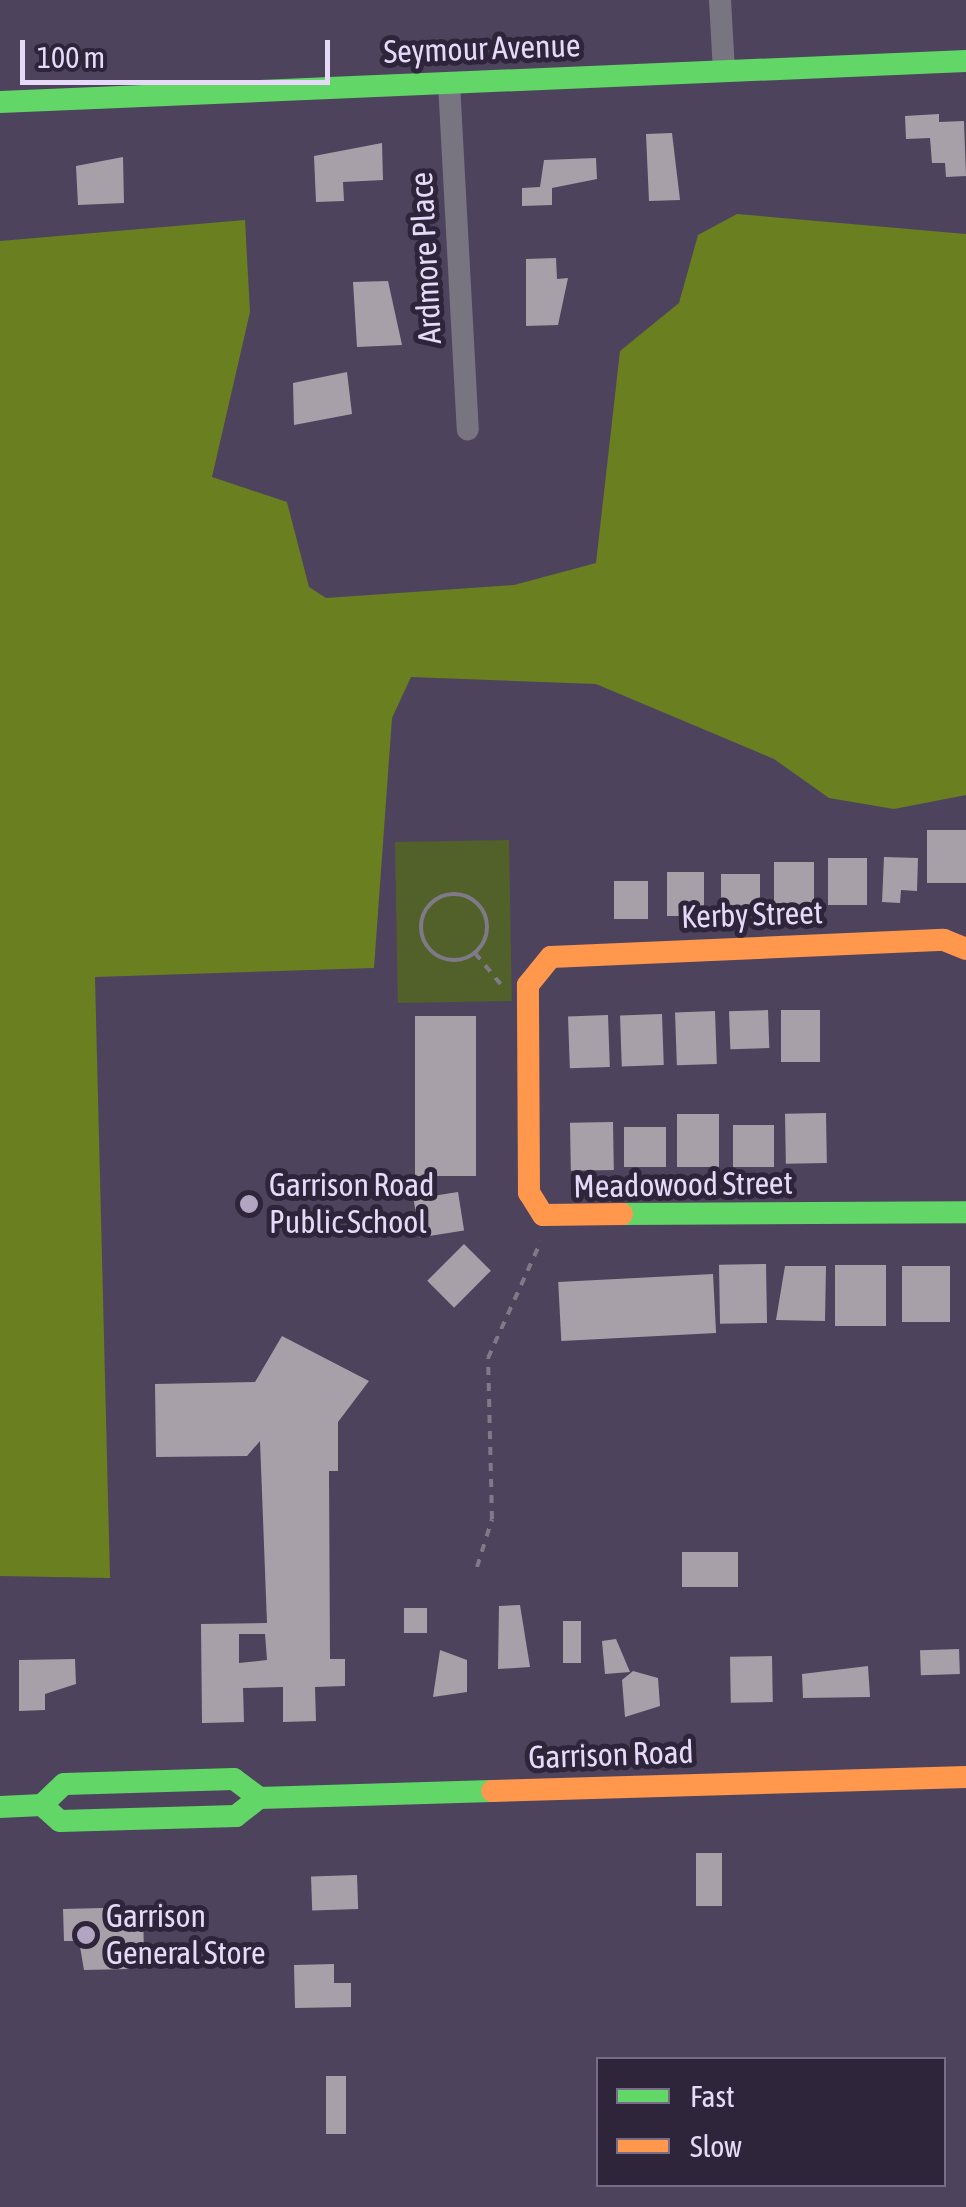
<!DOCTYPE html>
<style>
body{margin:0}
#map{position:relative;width:966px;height:2207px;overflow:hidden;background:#4e435d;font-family:"Asap Condensed",sans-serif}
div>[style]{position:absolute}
.green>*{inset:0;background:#52602a;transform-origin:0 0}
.forest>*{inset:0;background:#6a7f20}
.building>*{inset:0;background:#a8a0a8;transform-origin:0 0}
.path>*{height:4px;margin-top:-2px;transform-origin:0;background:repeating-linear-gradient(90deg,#7f7a87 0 8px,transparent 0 16px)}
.path>.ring{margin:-2px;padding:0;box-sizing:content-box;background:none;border:4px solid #7f7a87;border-radius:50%}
.street>*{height:22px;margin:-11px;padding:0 11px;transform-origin:11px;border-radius:11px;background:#797580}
.fast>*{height:22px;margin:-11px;padding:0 11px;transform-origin:11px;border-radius:11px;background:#63d668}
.slow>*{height:22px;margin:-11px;padding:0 11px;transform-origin:11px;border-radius:11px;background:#ff974d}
.dots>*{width:28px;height:28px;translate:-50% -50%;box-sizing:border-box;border:5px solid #2e253b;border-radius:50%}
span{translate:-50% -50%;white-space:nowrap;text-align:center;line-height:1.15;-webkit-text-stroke:10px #2e253b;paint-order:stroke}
.street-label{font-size:32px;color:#e6daf8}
.poi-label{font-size:32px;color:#e6daf8}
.left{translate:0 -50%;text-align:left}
.legend{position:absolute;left:596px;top:2057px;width:350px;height:130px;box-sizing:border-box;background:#2e253b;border:2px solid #786d87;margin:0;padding:12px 18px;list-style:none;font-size:30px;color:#e6daf8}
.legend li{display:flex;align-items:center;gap:20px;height:50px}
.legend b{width:50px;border:2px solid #786d87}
.scale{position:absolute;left:20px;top:40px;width:310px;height:45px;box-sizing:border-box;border:5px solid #e6daf8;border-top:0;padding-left:12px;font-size:30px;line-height:35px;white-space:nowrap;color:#e6daf8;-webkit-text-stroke:8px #2e253b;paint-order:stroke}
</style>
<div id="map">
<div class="green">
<i style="left:509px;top:840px;width:161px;height:114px;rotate:89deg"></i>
</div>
<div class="forest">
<i style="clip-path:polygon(737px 214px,966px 234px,966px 795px,894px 809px,829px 798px,774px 759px,596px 684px,411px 677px,392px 718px,374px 968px,95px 977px,110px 1578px,0 1576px,0 241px,245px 220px,250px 312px,212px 477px,287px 502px,309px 587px,326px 598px,514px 585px,596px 563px,620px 351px,679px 303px,698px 235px)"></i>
</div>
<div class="building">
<i style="clip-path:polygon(939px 114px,939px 122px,964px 121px,966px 176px,946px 177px,945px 163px,932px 163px,930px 138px,906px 139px,905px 116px)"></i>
<i style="clip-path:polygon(672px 133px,680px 200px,649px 201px,646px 134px)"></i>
<i style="clip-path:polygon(382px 143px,383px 180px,343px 182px,344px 201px,316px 202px,314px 156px)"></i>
<i style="clip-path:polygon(123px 157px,124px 203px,78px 205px,76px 166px)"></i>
<i style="clip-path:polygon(596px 158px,597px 179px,552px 188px,552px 205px,522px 206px,522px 188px,540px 187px,544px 160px)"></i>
<i style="clip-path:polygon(556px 258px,557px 279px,568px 278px,558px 325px,526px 326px,526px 259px)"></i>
<i style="clip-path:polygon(388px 281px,402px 345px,357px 347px,353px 282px)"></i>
<i style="clip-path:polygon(347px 372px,352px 414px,294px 425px,293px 383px)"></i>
<i style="left:966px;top:830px;width:53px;height:39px;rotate:90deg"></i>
<i style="clip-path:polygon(884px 857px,918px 858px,917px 891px,901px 890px,900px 903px,882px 902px)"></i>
<i style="left:828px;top:858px;width:39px;height:47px"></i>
<i style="left:774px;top:862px;width:40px;height:49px"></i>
<i style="left:667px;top:872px;width:37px;height:44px"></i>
<i style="left:721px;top:874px;width:39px;height:39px"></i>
<i style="left:614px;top:881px;width:34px;height:38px"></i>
<i style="left:768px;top:1010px;width:38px;height:39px;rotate:88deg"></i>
<i style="left:781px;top:1010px;width:39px;height:52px"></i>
<i style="left:715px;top:1011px;width:53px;height:40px;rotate:88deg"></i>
<i style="left:662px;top:1014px;width:51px;height:42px;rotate:88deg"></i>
<i style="left:608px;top:1015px;width:52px;height:40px;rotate:88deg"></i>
<i style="left:415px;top:1016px;width:61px;height:160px"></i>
<i style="left:826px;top:1113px;width:50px;height:41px;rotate:89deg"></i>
<i style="left:677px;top:1114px;width:42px;height:53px"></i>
<i style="left:613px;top:1122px;width:48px;height:43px;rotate:89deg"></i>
<i style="left:733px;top:1125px;width:41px;height:42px"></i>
<i style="left:624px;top:1127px;width:42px;height:40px"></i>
<i style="left:458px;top:1192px;width:39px;height:45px;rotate:81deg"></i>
<i style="left:464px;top:1244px;width:38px;height:52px;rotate:45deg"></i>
<i style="left:766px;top:1264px;width:59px;height:47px;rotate:89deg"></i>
<i style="left:835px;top:1265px;width:51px;height:61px"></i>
<i style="clip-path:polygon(785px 1266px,826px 1266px,825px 1321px,776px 1320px)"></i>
<i style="left:950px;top:1266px;width:56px;height:48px;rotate:90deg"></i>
<i style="left:713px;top:1274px;width:59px;height:155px;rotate:87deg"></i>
<i style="clip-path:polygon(evenodd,282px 1336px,369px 1381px,338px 1422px,338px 1471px,329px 1471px,330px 1659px,345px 1659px,345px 1686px,315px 1687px,316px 1721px,283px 1722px,283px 1687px,243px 1688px,244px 1722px,202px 1723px,201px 1624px,267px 1623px,260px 1441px,247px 1456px,156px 1457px,155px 1384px,255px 1382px,282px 1336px,239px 1634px,265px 1634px,267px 1660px,239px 1663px,239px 1634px)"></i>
<i style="left:682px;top:1552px;width:56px;height:35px"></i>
<i style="clip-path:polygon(520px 1605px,530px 1667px,498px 1669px,499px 1606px)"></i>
<i style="left:404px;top:1608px;width:23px;height:25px"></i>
<i style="left:563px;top:1621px;width:18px;height:42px"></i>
<i style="clip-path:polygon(616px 1639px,630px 1672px,605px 1674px,602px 1641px)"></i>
<i style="left:959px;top:1649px;width:25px;height:39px;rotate:88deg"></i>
<i style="clip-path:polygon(440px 1650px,467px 1660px,467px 1692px,433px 1697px)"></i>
<i style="left:772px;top:1656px;width:46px;height:42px;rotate:89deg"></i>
<i style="clip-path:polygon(75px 1659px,76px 1684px,45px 1694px,45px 1710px,19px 1711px,19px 1660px)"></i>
<i style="clip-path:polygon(868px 1666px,870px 1697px,803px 1698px,802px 1674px)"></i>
<i style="clip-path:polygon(633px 1671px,658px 1678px,660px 1706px,625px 1717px,622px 1680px)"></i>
<i style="left:696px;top:1853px;width:26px;height:53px"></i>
<i style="left:357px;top:1875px;width:34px;height:46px;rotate:88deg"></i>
<i style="clip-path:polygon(143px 1907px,144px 1957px,130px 1957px,130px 1969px,84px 1970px,79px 1941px,64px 1941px,63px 1909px)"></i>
<i style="clip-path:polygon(334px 1964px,334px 1983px,351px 1983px,351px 2007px,295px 2008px,294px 1965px)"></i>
<i style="left:326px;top:2076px;width:20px;height:58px"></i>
</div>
<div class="path">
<i class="ring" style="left:421px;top:894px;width:62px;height:62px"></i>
<i style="left:475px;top:953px;width:44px;rotate:50.5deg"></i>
<i style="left:477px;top:1567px;width:50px;rotate:-72.6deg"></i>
<i style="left:492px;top:1519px;width:161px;rotate:-91.4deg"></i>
<i style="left:488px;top:1358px;width:128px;rotate:-65.6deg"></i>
</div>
<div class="street">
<i style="left:720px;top:0;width:71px;rotate:86.8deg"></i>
<i style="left:449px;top:83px;width:347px;rotate:86.9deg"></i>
</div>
<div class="fast">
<i style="left:0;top:102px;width:967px;rotate:-2.43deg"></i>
<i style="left:622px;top:1214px;width:344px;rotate:-0.3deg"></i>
<i style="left:42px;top:1805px;width:30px;rotate:-44deg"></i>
<i style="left:64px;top:1784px;width:170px;rotate:-1.7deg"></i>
<i style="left:234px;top:1779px;width:31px;rotate:37deg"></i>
<i style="left:0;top:1807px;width:42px;rotate:-2.7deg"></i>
<i style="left:42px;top:1805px;width:24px;rotate:42deg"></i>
<i style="left:60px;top:1821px;width:176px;rotate:-1.6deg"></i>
<i style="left:236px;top:1816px;width:29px;rotate:-38deg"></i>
<i style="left:259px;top:1798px;width:233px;rotate:-1.7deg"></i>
</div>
<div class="slow">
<i style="left:622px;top:1214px;width:79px;rotate:179.3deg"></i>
<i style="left:543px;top:1215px;width:26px;rotate:-122deg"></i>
<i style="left:529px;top:1193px;width:208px;rotate:-90.3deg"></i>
<i style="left:528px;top:985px;width:36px;rotate:-51deg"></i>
<i style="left:551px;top:957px;width:393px;rotate:-2.5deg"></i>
<i style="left:944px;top:940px;width:24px;rotate:22deg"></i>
<i style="left:492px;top:1791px;width:474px;rotate:-1.7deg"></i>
</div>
<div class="dots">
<i style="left:249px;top:1204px;background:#b1a5c2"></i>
<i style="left:86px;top:1935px;background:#b1a5c2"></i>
</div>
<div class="street-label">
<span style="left:482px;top:49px;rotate:-2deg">Seymour Avenue</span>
<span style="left:426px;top:258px;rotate:-93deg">Ardmore Place</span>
<span style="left:752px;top:915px;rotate:-2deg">Kerby Street</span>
<span style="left:683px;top:1185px;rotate:-1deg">Meadowood Street</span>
<span style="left:611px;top:1755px;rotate:-2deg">Garrison Road</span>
</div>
<div class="poi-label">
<span class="left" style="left:269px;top:1204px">Garrison Road<br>Public School</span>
<span class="left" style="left:106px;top:1935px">Garrison<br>General Store</span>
</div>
<ul class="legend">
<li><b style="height:12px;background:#63d668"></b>Fast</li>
<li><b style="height:12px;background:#ff974d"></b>Slow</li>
</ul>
<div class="scale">100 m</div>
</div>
